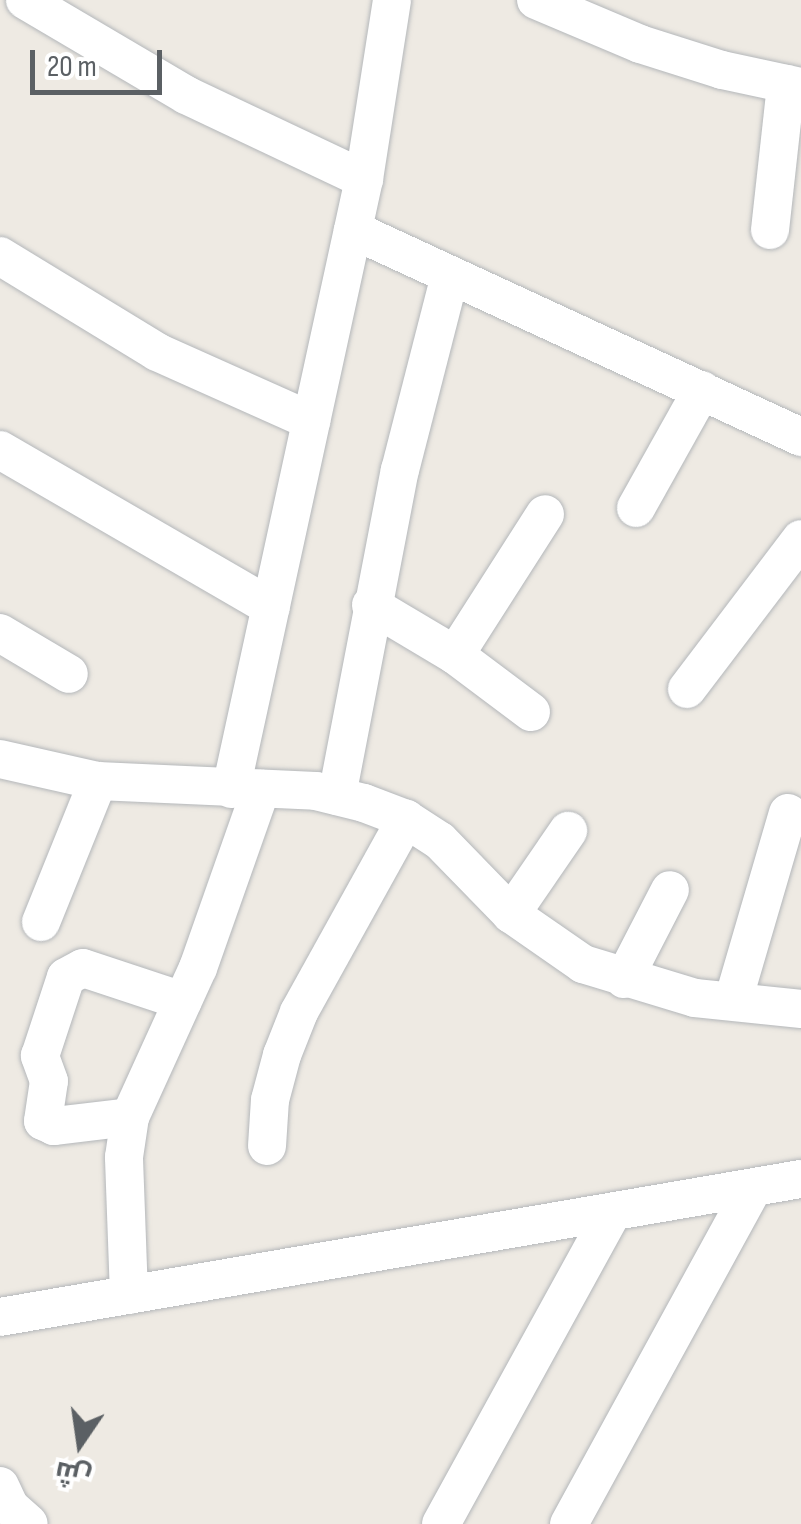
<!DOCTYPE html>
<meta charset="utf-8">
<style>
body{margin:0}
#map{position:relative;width:801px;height:1524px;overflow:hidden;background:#eeeae3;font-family:"Sofia Sans Condensed",Cairo,sans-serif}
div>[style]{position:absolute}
.roads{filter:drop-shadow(0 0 2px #b4b7ba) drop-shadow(0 0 2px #b4b7ba)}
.street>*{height:38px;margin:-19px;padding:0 19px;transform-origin:19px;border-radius:19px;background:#fff}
span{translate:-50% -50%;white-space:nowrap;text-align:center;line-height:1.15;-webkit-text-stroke:8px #fff;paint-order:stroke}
.north{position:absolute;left:30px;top:1394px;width:100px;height:100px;-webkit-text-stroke:8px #fff;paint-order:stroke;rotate:193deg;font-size:28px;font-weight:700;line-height:40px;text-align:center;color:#5b6064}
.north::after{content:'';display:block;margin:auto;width:35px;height:45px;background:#5b6064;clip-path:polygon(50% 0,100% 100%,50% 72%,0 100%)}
.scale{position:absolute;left:30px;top:50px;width:132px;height:45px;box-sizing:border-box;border:5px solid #5b6064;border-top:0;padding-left:12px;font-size:30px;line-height:35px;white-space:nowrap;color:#5b6064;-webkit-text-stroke:8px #fff;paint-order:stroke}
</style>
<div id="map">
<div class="roads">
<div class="street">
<i style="left:25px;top:0;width:187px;rotate:30.5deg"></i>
<i style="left:186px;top:95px;width:197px;rotate:25.3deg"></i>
<i style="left:536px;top:0;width:113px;rotate:22.9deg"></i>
<i style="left:640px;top:44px;width:86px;rotate:17.6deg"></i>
<i style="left:722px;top:70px;width:81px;rotate:12.1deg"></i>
<i style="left:353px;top:230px;width:494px;rotate:24.8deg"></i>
<i style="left:770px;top:230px;width:147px;rotate:-83.7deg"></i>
<i style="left:0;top:256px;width:184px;rotate:31.4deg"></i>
<i style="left:157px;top:352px;width:169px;rotate:24.1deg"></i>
<i style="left:0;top:450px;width:313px;rotate:30.1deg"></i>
<i style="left:636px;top:508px;width:135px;rotate:-60.8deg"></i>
<i style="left:371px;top:605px;width:98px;rotate:30.8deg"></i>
<i style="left:455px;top:655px;width:95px;rotate:36.9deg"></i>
<i style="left:0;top:633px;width:80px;rotate:30.7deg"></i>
<i style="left:455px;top:655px;width:167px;rotate:-57.4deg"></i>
<i style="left:687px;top:689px;width:188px;rotate:-52.8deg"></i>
<i style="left:0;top:759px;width:100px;rotate:12.7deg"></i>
<i style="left:98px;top:781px;width:218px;rotate:2.6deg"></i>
<i style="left:316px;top:791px;width:49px;rotate:14deg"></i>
<i style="left:364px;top:803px;width:45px;rotate:20.9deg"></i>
<i style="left:406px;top:819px;width:40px;rotate:32.9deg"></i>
<i style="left:440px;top:841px;width:102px;rotate:45.8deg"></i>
<i style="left:511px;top:914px;width:88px;rotate:34.8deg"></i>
<i style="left:583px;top:964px;width:117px;rotate:16.9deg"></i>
<i style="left:695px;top:998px;width:107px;rotate:5.9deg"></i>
<i style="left:231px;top:789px;width:624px;rotate:-77.7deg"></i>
<i style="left:364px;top:179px;width:181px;rotate:-81.1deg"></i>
<i style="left:337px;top:796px;width:332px;rotate:-79.1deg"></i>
<i style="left:400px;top:470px;width:201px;rotate:-75.6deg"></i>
<i style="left:511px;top:914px;width:101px;rotate:-55.5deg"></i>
<i style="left:41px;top:922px;width:152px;rotate:-68deg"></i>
<i style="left:624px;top:979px;width:100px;rotate:-62.7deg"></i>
<i style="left:733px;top:1001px;width:196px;rotate:-73.7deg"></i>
<i style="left:130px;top:1117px;width:77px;rotate:173.2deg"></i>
<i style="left:54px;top:1126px;width:12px;rotate:-156deg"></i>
<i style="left:43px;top:1121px;width:40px;rotate:-81.5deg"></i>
<i style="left:49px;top:1081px;width:27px;rotate:-110deg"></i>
<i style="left:40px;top:1056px;width:83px;rotate:-71.8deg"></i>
<i style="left:66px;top:977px;width:19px;rotate:-28deg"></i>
<i style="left:83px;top:968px;width:105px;rotate:18.3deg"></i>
<i style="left:267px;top:1146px;width:46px;rotate:-86.3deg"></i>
<i style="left:270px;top:1100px;width:47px;rotate:-75.1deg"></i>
<i style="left:282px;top:1055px;width:46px;rotate:-68.4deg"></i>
<i style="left:299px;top:1012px;width:221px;rotate:-61deg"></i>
<i style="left:129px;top:1295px;width:138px;rotate:-92.1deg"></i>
<i style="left:124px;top:1157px;width:40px;rotate:-81.5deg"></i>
<i style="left:130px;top:1117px;width:164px;rotate:-65.5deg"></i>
<i style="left:198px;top:968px;width:190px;rotate:-70.6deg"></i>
<i style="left:0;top:1317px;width:813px;rotate:-9.78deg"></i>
<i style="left:0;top:1486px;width:23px;rotate:65deg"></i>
<i style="left:10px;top:1507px;width:25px;rotate:42deg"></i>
<i style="left:441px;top:1524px;width:353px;rotate:-61.2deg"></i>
<i style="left:569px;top:1524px;width:381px;rotate:-61.3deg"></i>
</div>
</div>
<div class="north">ش</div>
<div class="scale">20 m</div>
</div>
